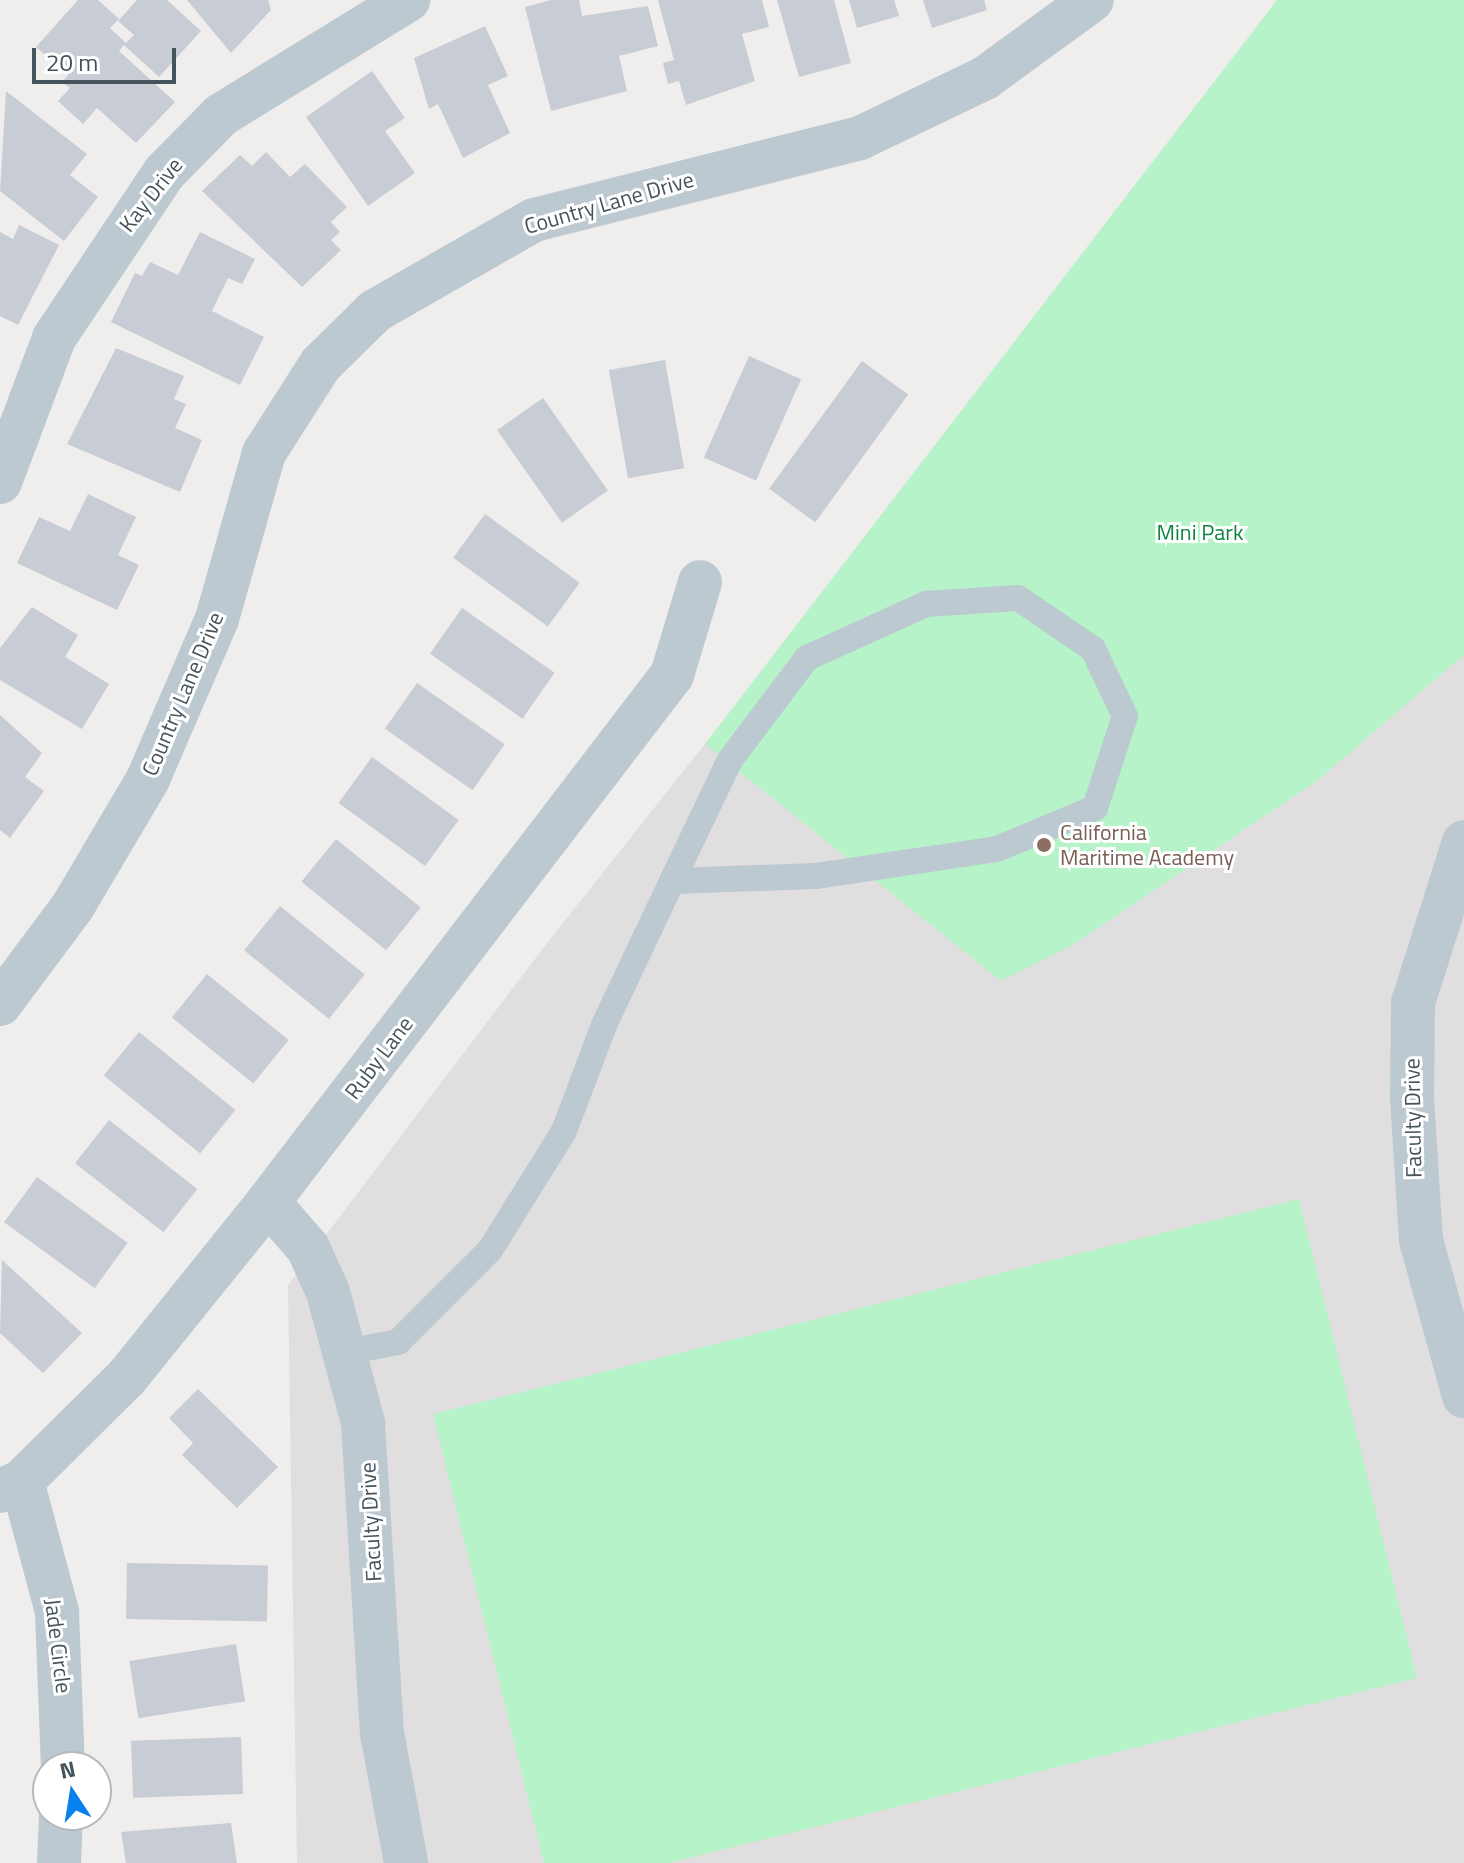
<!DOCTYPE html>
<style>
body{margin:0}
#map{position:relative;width:1464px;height:1863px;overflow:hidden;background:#f0eded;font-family:"Titillium Web",sans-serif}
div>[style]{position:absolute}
.education>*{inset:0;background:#e1dedf}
.green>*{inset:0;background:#b6f3c8}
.building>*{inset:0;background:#c8ccd4;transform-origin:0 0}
.lane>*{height:26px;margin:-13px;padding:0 13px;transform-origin:13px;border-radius:13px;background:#bcc9d1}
.street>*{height:44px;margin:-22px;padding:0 22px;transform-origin:22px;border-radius:22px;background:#bcc9d1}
.dots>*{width:22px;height:22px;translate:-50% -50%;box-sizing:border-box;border:4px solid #fff;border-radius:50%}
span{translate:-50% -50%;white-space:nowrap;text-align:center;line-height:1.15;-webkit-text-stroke:6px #fff;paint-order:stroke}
.street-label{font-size:22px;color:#44535c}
.park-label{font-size:22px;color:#0e843f}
.education-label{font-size:22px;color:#785e54}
.left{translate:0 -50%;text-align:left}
.north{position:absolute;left:32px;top:1751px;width:80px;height:80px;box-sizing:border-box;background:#fff;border:2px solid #b4babe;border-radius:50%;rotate:348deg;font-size:22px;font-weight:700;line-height:32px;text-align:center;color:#44535c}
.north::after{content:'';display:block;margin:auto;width:28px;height:36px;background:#0881ee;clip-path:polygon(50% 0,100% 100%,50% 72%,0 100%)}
.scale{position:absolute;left:32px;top:48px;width:144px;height:36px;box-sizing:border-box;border:4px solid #44535c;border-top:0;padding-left:10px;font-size:24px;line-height:28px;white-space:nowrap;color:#44535c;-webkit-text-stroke:6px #fff;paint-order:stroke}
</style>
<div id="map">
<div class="education">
<i style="clip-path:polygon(1464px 0,1464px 1863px,297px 1863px,288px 1285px,544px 947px,986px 389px)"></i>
</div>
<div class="green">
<i style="clip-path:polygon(1277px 0,1464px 0,1464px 655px,1317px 781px,1071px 946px,1001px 981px,705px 744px)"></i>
<i style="clip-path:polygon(1299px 1199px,1417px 1678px,669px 1863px,544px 1863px,433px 1414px)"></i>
</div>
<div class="building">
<i style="clip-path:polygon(78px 0,98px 0,119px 19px,110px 28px,126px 43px,134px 35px,118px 21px,137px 0,167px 0,201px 31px,159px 77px,124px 45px,119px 51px,175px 102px,136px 143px,97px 108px,83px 124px,58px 101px,70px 88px,62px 82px,68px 75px,36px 47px)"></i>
<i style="clip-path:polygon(187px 0,268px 0,271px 10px,231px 53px)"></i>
<i style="clip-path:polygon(551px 0,579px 0,582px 16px,648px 6px,658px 46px,619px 56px,627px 91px,551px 111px,525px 7px)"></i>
<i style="clip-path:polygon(658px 0,762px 0,769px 27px,742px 34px,755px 81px,686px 105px,679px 81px,668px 84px,663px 63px,674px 60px)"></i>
<i style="clip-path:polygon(777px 0,834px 0,851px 63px,799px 77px)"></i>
<i style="clip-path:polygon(849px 0,894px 0,899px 16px,857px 28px)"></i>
<i style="clip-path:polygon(923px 0,984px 0,987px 10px,932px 28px)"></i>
<i style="clip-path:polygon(485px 26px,508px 76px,488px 85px,510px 133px,463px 158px,438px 104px,429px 109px,414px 58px)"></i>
<i style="clip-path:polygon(372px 71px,405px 118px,385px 131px,415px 173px,368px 206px,306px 117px)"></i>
<i style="clip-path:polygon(6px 91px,87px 154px,70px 175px,98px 197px,64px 241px,0 191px)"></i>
<i style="clip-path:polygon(266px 152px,290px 177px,305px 164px,347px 207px,331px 222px,340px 232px,331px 240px,341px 250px,302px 287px,202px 191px,240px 155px,252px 166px)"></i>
<i style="clip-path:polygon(19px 225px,59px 245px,18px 325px,0 316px,0 232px,13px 239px)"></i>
<i style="clip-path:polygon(200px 232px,255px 259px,242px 284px,228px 278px,212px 311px,264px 337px,240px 385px,111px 322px,135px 273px,142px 276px,150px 262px,178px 275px)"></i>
<i style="clip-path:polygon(116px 348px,184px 376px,174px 399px,186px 404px,175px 428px,202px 440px,180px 492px,67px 444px)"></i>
<i style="left:749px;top:356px;width:57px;height:111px;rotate:24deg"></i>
<i style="left:665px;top:360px;width:110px;height:57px;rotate:80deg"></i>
<i style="left:862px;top:361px;width:57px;height:158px;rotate:36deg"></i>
<i style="left:543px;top:398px;width:113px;height:56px;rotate:55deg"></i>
<i style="clip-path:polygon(88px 494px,136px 517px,118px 555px,139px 565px,117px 610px,17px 563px,39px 517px,70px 531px)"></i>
<i style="left:485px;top:514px;width:117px;height:54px;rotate:36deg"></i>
<i style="clip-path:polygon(32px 607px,78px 635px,65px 657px,109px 684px,82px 729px,0 680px,0 648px)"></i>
<i style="left:462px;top:608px;width:113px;height:56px;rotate:35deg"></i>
<i style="left:417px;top:683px;width:107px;height:56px;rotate:35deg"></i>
<i style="clip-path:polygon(0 715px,42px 753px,25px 777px,44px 791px,10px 838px,0 830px)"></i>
<i style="left:372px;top:757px;width:107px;height:57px;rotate:36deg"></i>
<i style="left:336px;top:839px;width:109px;height:55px;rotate:39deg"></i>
<i style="left:280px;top:906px;width:109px;height:57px;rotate:39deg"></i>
<i style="left:207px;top:974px;width:105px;height:56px;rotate:39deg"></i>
<i style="left:139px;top:1032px;width:124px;height:56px;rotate:39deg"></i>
<i style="left:109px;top:1120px;width:112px;height:55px;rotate:38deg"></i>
<i style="left:37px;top:1177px;width:112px;height:56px;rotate:36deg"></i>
<i style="clip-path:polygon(2px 1260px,82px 1333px,43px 1373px,0 1333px)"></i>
<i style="clip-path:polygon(198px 1389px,278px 1467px,237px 1508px,182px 1455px,193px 1443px,169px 1418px)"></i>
<i style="left:127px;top:1563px;width:141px;height:56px;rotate:1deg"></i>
<i style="left:236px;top:1644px;width:58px;height:108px;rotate:81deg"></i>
<i style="left:241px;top:1737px;width:57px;height:110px;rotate:88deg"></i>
<i style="clip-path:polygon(231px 1823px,237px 1863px,126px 1863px,121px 1832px)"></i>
</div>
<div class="lane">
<i style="left:346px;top:1352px;width:53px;rotate:-10.9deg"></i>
<i style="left:398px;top:1342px;width:130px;rotate:-45deg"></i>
<i style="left:490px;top:1250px;width:140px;rotate:-58.1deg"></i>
<i style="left:564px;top:1131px;width:113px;rotate:-69.3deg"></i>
<i style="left:604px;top:1025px;width:159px;rotate:-64.7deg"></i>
<i style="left:672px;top:881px;width:134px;rotate:-64.4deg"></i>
<i style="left:730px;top:760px;width:128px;rotate:-53deg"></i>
<i style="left:807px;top:658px;width:131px;rotate:-24.4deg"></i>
<i style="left:926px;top:604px;width:92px;rotate:-3.7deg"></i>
<i style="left:1018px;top:598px;width:91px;rotate:34.2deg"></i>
<i style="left:1093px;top:649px;width:74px;rotate:64.5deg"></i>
<i style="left:1125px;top:716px;width:97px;rotate:108.1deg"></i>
<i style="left:1095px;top:808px;width:106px;rotate:157.3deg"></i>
<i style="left:997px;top:849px;width:182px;rotate:171.5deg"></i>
<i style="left:817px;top:876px;width:145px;rotate:178deg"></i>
</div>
<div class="street">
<i style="left:0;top:482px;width:154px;rotate:-69.4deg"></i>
<i style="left:54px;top:338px;width:198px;rotate:-56.3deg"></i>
<i style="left:164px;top:173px;width:81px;rotate:-45.5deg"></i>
<i style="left:221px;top:115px;width:220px;rotate:-31.6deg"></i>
<i style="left:1464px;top:842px;width:169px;rotate:107.6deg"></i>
<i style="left:1413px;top:1003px;width:95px;rotate:90.6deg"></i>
<i style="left:1412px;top:1098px;width:142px;rotate:86.4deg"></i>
<i style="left:1421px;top:1240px;width:162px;rotate:74.6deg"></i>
<i style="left:0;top:1004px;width:122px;rotate:-53.3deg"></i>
<i style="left:73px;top:906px;width:147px;rotate:-59.4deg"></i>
<i style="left:148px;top:779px;width:174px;rotate:-66.7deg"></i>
<i style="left:217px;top:619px;width:173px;rotate:-74.2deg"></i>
<i style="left:264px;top:453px;width:106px;rotate:-57.4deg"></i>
<i style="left:321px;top:364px;width:76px;rotate:-44.5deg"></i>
<i style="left:375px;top:311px;width:183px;rotate:-29.8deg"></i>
<i style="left:534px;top:220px;width:336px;rotate:-14.1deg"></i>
<i style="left:860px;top:138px;width:139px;rotate:-25.6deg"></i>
<i style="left:985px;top:78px;width:132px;rotate:-36.1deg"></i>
<i style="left:268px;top:1202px;width:61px;rotate:49deg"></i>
<i style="left:308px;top:1248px;width:48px;rotate:65.6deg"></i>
<i style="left:328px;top:1292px;width:136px;rotate:75deg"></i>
<i style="left:363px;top:1423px;width:311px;rotate:86.5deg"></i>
<i style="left:382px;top:1733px;width:132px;rotate:79.5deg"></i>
<i style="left:22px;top:1481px;width:136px;rotate:75deg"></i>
<i style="left:57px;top:1612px;width:155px;rotate:87.8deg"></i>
<i style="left:0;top:1491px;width:24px;rotate:-24deg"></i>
<i style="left:22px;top:1481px;width:148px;rotate:-44.7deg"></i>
<i style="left:127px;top:1377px;width:225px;rotate:-51.1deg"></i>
<i style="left:268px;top:1202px;width:664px;rotate:-52.53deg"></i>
<i style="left:672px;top:675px;width:97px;rotate:-73.2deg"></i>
<i style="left:59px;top:1863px;width:48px;rotate:-87.6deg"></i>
</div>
<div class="dots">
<i style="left:1044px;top:845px;background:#8d6e63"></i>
</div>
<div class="street-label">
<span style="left:151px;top:195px;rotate:-52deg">Kay Drive</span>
<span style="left:609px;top:203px;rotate:-16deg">Country Lane Drive</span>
<span style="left:183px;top:694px;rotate:-67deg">Country Lane Drive</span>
<span style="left:379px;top:1058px;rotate:-53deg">Ruby Lane</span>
<span style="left:1413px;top:1118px;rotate:-91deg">Faculty Drive</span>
<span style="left:371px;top:1522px;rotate:-93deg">Faculty Drive</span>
<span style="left:58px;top:1646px;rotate:83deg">Jade Circle</span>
</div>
<div class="park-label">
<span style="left:1200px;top:533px">Mini Park</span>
</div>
<div class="education-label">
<span class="left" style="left:1060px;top:845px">California<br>Maritime Academy</span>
</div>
<div class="north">N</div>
<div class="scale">20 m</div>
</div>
